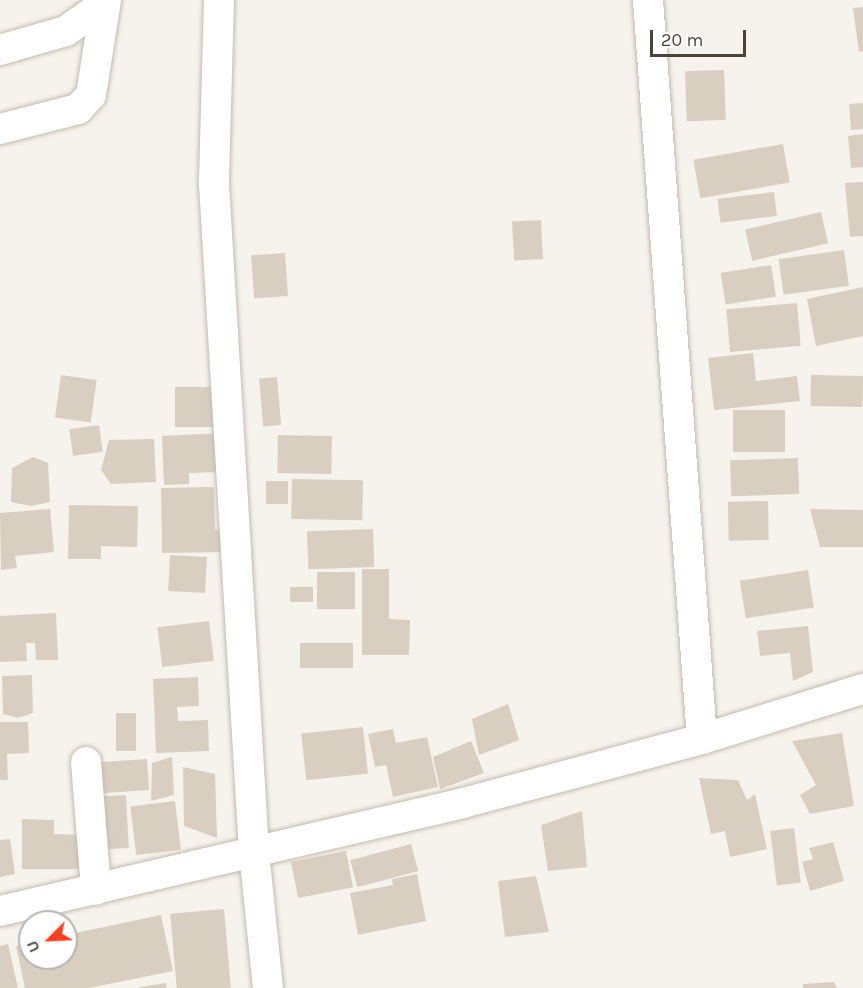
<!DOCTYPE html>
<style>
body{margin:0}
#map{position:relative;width:863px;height:988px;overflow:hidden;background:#f6f3ec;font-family:Karla,sans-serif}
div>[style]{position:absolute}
.building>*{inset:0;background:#d8cfc1;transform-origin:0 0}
.roads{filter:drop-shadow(0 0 2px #c2bbae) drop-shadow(0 0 2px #c2bbae)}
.minor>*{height:30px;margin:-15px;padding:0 15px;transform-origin:15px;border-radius:15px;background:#fff}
span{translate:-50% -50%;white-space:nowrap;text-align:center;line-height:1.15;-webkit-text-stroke:4.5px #fff;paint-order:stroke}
.north{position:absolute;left:18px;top:910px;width:60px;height:60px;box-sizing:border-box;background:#fff;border:2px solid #b7b4b0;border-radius:50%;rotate:246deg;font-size:16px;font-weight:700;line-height:24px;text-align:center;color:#4b4439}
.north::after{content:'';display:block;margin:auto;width:21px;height:27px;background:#fc3f1d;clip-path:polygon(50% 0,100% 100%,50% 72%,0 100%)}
.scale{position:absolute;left:650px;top:30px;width:96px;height:27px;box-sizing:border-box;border:3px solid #4b4439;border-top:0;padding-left:8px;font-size:18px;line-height:21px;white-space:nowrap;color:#4b4439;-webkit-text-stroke:4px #fff;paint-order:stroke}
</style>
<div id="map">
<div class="building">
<i style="clip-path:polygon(863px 7px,863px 51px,859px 52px,853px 8px)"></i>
<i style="left:724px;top:70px;width:50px;height:39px;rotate:88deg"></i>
<i style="clip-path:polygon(863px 103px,863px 129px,851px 130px,849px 104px)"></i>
<i style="clip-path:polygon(863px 134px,863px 167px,851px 168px,848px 136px)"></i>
<i style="left:783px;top:144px;width:39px;height:91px;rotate:80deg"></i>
<i style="clip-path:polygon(863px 182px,863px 236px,850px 237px,845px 183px)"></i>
<i style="left:774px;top:192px;width:24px;height:57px;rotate:83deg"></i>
<i style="left:821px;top:212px;width:32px;height:78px;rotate:77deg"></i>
<i style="left:541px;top:220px;width:39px;height:29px;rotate:87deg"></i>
<i style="left:844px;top:250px;width:36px;height:66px;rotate:82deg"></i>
<i style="left:285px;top:253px;width:43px;height:34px;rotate:86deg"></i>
<i style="left:771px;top:265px;width:32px;height:51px;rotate:81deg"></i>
<i style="clip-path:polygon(863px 287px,863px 336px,816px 346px,807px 299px)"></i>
<i style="left:797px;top:303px;width:43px;height:71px;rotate:85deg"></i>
<i style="clip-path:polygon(753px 353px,756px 381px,797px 376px,800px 401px,714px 410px,708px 358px)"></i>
<i style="left:61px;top:375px;width:36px;height:43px;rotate:8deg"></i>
<i style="left:811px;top:375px;width:52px;height:31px;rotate:1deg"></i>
<i style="left:277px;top:377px;width:48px;height:18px;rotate:85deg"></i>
<i style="left:175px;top:387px;width:47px;height:40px"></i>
<i style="left:733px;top:410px;width:52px;height:42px"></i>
<i style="left:99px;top:425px;width:27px;height:30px;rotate:82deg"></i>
<i style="clip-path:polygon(222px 433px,223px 472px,189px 473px,189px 484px,164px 485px,162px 436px)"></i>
<i style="left:278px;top:435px;width:54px;height:38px;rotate:1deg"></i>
<i style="clip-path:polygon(154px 439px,156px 482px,111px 484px,101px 470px,109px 440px)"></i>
<i style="clip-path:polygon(33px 457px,48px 463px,50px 502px,31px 506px,11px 502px,12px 468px)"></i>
<i style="left:798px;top:458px;width:36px;height:68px;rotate:88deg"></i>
<i style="left:292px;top:479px;width:71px;height:40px;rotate:1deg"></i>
<i style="left:288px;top:481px;width:23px;height:22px;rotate:90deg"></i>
<i style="clip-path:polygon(214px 487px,215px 530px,225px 529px,226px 552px,162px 553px,161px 488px)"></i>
<i style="left:768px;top:501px;width:39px;height:40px;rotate:89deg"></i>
<i style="clip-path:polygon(69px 505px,138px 506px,137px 547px,101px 546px,101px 559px,68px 559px)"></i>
<i style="clip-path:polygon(50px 509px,54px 552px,15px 556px,17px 568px,1px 570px,0 513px)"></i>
<i style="clip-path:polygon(810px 509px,863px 510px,863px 547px,820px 547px)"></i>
<i style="left:373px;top:529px;width:38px;height:66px;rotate:88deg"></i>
<i style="left:170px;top:555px;width:37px;height:36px;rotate:3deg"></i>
<i style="clip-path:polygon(362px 569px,389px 569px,389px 619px,410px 620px,409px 655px,362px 655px)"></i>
<i style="left:808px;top:570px;width:38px;height:69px;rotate:81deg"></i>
<i style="left:317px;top:572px;width:38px;height:37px"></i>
<i style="left:290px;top:587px;width:23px;height:15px"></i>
<i style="clip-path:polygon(56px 613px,58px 660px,36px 660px,35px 643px,26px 643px,27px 661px,0 662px,0 616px)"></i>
<i style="left:209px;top:621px;width:40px;height:52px;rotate:83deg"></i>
<i style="clip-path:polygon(808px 626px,813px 672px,793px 681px,790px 653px,760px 656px,757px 631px)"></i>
<i style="left:300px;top:643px;width:53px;height:25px"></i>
<i style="clip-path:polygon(32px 675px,33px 713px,18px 718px,3px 714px,2px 676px)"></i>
<i style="clip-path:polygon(198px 677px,199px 706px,177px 707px,178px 721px,208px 720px,209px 751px,156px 753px,153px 679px)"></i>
<i style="clip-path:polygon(508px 704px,519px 740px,479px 755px,472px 719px)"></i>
<i style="left:116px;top:713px;width:20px;height:38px"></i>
<i style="clip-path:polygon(0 722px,28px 722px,29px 753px,7px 754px,8px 780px,0 780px)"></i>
<i style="left:363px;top:727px;width:47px;height:62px;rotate:84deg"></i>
<i style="clip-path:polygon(393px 729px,396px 743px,427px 737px,438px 787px,393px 797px,386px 765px,375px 767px,368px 734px)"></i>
<i style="clip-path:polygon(842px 733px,854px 806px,810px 814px,800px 795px,816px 785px,792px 741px)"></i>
<i style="clip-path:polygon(471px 741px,484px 773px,440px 789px,433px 757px)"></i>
<i style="clip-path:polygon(172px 757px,174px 795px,151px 801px,152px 763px)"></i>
<i style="left:147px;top:759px;width:31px;height:48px;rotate:86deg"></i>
<i style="clip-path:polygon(183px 767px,215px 774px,217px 838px,184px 826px)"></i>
<i style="clip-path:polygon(699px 778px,738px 780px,747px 800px,755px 794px,767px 849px,730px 857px,725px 831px,711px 834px)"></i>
<i style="left:126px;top:795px;width:53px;height:33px;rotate:87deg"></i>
<i style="left:175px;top:801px;width:49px;height:45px;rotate:83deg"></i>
<i style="clip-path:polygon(582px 811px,587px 867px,548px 871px,541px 825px)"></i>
<i style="clip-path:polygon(22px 819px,54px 820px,54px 834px,80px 835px,80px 869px,22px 869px)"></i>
<i style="left:794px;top:828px;width:55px;height:24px;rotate:83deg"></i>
<i style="clip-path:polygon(10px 839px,15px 874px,0 877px,0 840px)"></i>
<i style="clip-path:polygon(833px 842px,844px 881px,810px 891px,802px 862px,813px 859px,809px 848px)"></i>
<i style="left:411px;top:844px;width:28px;height:63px;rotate:75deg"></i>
<i style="left:346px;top:851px;width:37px;height:56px;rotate:79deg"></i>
<i style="clip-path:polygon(417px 874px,426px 921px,358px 935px,350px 893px,393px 885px,392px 879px)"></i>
<i style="clip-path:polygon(536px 876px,549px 932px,505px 937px,498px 881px)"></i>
<i style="left:224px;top:909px;width:79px;height:54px;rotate:85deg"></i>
<i style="clip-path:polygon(161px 915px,173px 971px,89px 988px,25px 988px,16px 946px,30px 943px,30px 958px,66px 958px,66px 935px)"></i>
<i style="clip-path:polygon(8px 944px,18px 988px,0 988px,0 946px)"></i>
<i style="clip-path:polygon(834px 982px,837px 988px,803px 988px,803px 984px)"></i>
<i style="clip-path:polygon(166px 983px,167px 988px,139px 988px,139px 987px)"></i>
</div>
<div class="roads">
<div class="minor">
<i style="left:219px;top:0;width:184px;rotate:91.6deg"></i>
<i style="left:214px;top:184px;width:668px;rotate:86.57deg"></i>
<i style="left:254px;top:851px;width:138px;rotate:84.2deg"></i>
<i style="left:648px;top:0;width:741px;rotate:85.82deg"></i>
<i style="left:0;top:50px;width:69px;rotate:-16.1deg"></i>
<i style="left:66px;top:31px;width:47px;rotate:-35.4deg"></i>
<i style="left:0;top:129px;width:81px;rotate:-14.4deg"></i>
<i style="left:78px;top:109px;width:19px;rotate:-47deg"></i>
<i style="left:91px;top:95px;width:96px;rotate:-81deg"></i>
<i style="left:86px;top:762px;width:128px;rotate:85.5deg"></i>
<i style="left:0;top:911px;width:475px;rotate:-13.1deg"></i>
<i style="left:463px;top:803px;width:247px;rotate:-15deg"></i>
<i style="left:702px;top:739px;width:169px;rotate:-17.3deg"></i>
</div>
</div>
<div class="north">U</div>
<div class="scale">20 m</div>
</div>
